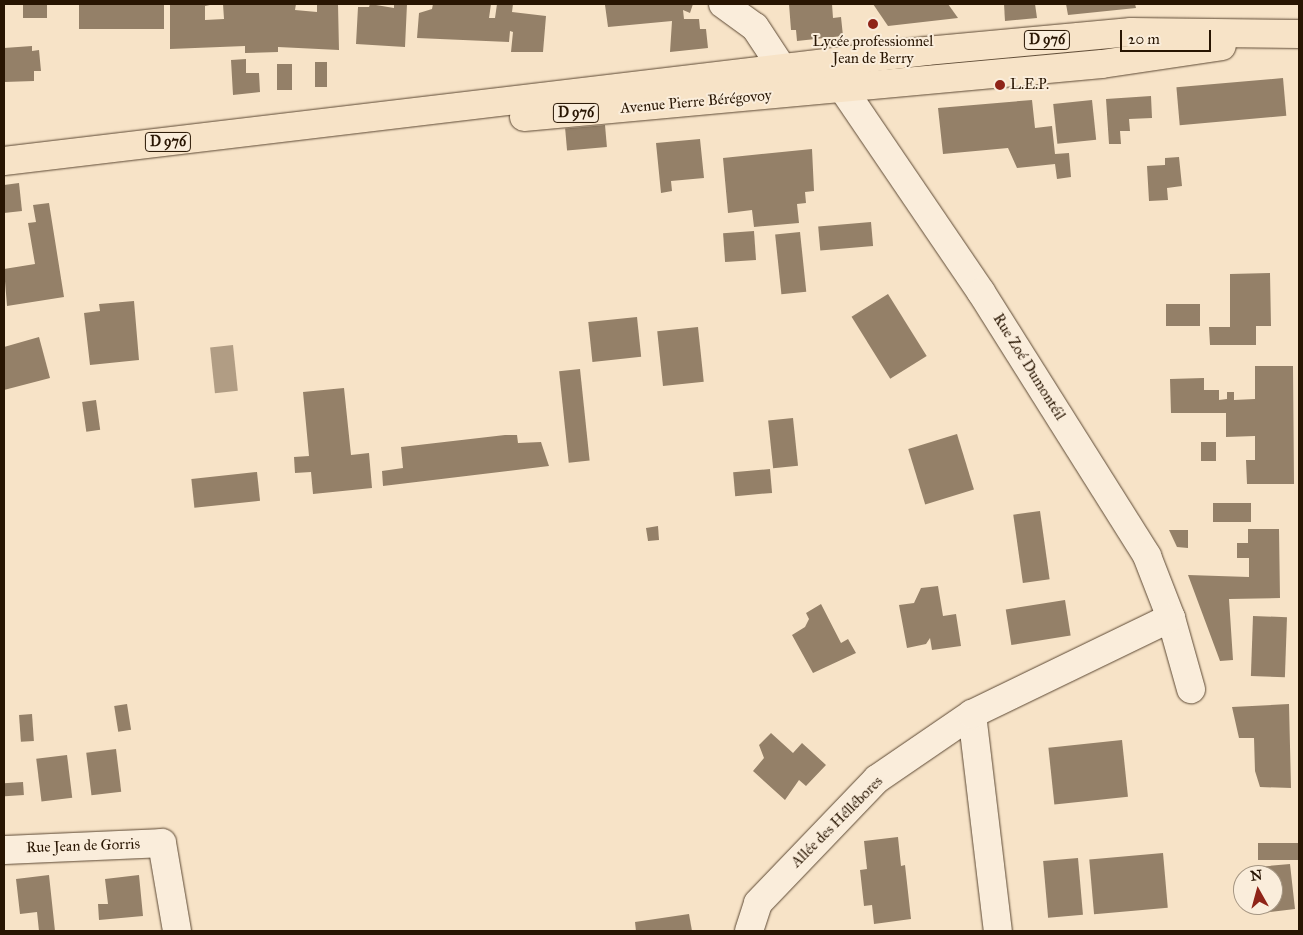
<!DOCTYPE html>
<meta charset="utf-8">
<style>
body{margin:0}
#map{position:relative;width:1303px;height:935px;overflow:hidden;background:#f7e3c7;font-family:"IM FELL Great Primer",serif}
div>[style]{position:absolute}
.water>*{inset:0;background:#b19d84;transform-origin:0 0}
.building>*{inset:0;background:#948068;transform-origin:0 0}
.roads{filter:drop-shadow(0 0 1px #5c4833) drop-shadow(0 0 1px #5c4833)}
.minor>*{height:28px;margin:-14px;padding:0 14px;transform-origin:14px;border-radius:14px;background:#faeddb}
.major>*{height:28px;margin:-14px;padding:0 14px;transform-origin:14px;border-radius:14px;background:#f7e3c7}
.dots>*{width:14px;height:14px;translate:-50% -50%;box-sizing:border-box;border:2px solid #faeddb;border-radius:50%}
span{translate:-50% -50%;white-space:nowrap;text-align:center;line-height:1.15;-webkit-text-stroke:4px #faeddb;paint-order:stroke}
.shield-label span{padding:1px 4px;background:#faeddb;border:1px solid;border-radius:4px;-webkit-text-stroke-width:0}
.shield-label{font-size:14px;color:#281502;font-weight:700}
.poi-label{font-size:15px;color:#281502}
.left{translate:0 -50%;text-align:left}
.street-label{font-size:15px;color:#281502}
.frame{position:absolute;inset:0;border:5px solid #281502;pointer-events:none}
.north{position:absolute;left:1233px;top:865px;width:50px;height:50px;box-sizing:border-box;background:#faeddb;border:1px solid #a69784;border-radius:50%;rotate:353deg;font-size:14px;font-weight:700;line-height:20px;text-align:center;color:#281502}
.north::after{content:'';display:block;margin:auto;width:18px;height:22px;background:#8f2418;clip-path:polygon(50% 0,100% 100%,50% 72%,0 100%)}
.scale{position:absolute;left:1120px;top:30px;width:91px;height:22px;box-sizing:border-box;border:2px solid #281502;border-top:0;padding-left:6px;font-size:15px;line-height:18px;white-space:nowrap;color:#281502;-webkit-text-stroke:4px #faeddb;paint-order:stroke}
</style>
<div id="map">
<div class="water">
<i style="left:233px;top:345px;width:46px;height:23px;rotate:84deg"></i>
</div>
<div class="building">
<i style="left:23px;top:4px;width:24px;height:14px"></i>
<i style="left:79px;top:4px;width:85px;height:25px"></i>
<i style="clip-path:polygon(170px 4px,215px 4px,205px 6px,205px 20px,224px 19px,223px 4px,296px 4px,295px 10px,317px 12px,317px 4px,338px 4px,339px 50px,278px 47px,278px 52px,245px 53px,245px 46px,170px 49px)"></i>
<i style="clip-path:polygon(370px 4px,394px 8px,394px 4px,407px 4px,405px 47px,356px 44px,358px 7px,369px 7px)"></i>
<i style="clip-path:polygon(433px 4px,491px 4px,489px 18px,495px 18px,497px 4px,513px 4px,512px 12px,546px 16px,543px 52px,511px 52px,513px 32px,510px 31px,509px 42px,417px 38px,419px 13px,432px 9px)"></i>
<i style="clip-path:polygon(693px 4px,690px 13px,683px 10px,684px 19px,699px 19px,700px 29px,706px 29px,708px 48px,670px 52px,672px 21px,608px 27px,605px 5px)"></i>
<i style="clip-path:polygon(789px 4px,832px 4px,833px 18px,841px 17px,843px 36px,797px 41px,796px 30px,791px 30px)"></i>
<i style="clip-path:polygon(873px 4px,948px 4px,958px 18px,888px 26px)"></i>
<i style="clip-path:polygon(1004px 4px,1035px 4px,1037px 18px,1005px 21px)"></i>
<i style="clip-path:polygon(1066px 4px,1135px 4px,1136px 8px,1068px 15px)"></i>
<i style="clip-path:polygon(32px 46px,32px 51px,39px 50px,41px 71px,34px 71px,34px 81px,4px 82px,4px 48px)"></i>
<i style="clip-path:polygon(246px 59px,246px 73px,259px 73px,260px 92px,233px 95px,231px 60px)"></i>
<i style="left:315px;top:62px;width:12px;height:25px"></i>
<i style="left:277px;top:64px;width:15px;height:26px"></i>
<i style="left:1283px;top:78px;width:38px;height:107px;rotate:85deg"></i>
<i style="clip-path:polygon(1151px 96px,1152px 118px,1129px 119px,1130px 131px,1120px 131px,1121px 144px,1109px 144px,1106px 99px)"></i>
<i style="clip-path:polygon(1032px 100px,1035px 128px,1052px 126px,1055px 154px,1069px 153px,1071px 177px,1057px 179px,1055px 164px,1017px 168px,1008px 148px,943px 154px,938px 108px)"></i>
<i style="left:1092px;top:100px;width:40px;height:39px;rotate:84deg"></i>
<i style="left:605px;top:125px;width:22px;height:40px;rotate:85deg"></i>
<i style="clip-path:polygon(700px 139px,704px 178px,671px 181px,672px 191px,661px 193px,656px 143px)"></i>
<i style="clip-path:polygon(812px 149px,814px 191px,805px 192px,806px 203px,797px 204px,799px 223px,754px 227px,752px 210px,728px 213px,723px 158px)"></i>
<i style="clip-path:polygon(1179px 157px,1182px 186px,1167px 188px,1168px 200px,1149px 201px,1147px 166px,1165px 165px,1165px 158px)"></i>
<i style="clip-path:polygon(19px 183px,22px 211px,4px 213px,4px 185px)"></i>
<i style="clip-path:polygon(49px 203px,64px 297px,7px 306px,4px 269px,35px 264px,28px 223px,36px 222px,33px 205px)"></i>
<i style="left:871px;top:222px;width:24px;height:53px;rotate:85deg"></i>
<i style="left:754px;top:231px;width:29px;height:31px;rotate:86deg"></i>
<i style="left:800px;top:232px;width:60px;height:25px;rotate:84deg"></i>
<i style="clip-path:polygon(1270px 273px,1271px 326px,1256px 326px,1256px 345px,1210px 345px,1209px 327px,1230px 327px,1230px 274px)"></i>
<i style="left:888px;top:294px;width:73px;height:43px;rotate:58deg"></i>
<i style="clip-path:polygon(134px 301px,139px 360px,90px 365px,84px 313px,100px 311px,99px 304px)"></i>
<i style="left:1166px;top:304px;width:34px;height:22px"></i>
<i style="left:637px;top:317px;width:40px;height:49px;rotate:84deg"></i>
<i style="left:698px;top:327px;width:55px;height:41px;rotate:84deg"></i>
<i style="clip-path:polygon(39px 337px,50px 378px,4px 390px,4px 347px)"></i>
<i style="clip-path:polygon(1255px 366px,1293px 366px,1294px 484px,1247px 484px,1246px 460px,1255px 460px,1255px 436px,1226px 437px,1226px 413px,1171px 413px,1170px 379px,1204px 378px,1204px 390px,1219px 390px,1219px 400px,1227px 399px,1227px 392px,1234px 392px,1234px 400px,1255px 399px)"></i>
<i style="left:580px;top:369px;width:92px;height:21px;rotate:84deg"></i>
<i style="clip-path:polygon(344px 388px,351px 455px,369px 453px,372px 488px,313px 494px,311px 472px,295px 473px,294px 457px,309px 456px,303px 392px)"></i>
<i style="left:96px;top:400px;width:30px;height:14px;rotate:82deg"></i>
<i style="left:793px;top:418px;width:48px;height:25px;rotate:84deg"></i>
<i style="left:957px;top:434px;width:58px;height:51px;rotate:73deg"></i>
<i style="clip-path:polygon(505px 435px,517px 435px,518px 443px,541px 442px,549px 466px,383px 486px,382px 471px,403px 468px,401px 447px)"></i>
<i style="left:1201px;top:442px;width:15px;height:19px"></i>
<i style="left:770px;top:469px;width:24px;height:37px;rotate:85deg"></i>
<i style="left:257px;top:472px;width:29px;height:66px;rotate:84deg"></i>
<i style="left:1213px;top:503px;width:38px;height:19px"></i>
<i style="left:1040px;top:511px;width:69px;height:27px;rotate:82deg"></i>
<i style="clip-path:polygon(658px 526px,659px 540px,648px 541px,646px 528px)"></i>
<i style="clip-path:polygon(1248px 529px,1279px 529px,1280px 598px,1229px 599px,1233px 660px,1220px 661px,1188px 575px,1249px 577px,1249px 558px,1237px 558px,1237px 543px,1248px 543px)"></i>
<i style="clip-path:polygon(1169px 530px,1188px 530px,1188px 548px,1177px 547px)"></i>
<i style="clip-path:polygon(938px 586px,943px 616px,956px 614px,961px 646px,932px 650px,930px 638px,926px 644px,907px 648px,899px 605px,914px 603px,921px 588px)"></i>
<i style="left:1065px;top:600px;width:36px;height:60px;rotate:81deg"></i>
<i style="clip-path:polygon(821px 604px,841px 643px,848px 639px,856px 653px,813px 673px,792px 635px,805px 627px,809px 619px,806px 613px)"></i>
<i style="left:1253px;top:616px;width:34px;height:60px;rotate:2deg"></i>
<i style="left:127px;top:704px;width:26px;height:13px;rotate:81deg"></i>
<i style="clip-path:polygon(1289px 704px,1291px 788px,1260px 787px,1255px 771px,1254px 738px,1239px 738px,1232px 707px)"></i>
<i style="left:32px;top:714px;width:27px;height:13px;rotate:86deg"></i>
<i style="clip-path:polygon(771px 733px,793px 753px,802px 743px,826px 765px,806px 786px,799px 780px,785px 800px,753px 771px,764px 758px,759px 745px)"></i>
<i style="left:1122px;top:740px;width:57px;height:74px;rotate:84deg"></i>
<i style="left:116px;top:749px;width:43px;height:30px;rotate:83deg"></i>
<i style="left:67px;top:755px;width:43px;height:31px;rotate:83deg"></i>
<i style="left:23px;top:782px;width:13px;height:19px;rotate:86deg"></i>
<i style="clip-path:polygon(898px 837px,901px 866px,905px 865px,911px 919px,874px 924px,872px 905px,864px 906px,860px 870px,867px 869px,864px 841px)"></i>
<i style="left:1298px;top:843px;width:17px;height:40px;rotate:90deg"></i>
<i style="left:1163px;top:853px;width:55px;height:74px;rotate:85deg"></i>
<i style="left:1078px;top:858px;width:57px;height:35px;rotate:85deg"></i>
<i style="clip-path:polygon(1290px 864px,1295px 909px,1262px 913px,1262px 905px,1273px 905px,1273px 875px,1258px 875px,1257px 867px)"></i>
<i style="clip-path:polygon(49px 875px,55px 931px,39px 931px,37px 912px,20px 914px,16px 879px)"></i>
<i style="clip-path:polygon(139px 875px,143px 916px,99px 920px,98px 904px,108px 904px,105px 879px)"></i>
<i style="clip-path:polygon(689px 914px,692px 931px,636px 931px,635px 922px)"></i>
</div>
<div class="roads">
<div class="minor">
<i style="left:723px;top:4px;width:39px;rotate:36deg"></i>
<i style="left:755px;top:27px;width:49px;rotate:56.6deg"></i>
<i style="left:782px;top:68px;width:22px;rotate:74deg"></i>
<i style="left:835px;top:67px;width:23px;rotate:70deg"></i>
<i style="left:843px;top:89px;width:245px;rotate:55.8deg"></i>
<i style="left:981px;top:292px;width:312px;rotate:57.8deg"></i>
<i style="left:1147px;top:556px;width:66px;rotate:68.8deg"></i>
<i style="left:1171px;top:618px;width:74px;rotate:74.3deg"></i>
<i style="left:972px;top:714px;width:219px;rotate:83.2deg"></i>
<i style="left:4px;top:850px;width:158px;rotate:-2.5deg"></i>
<i style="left:162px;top:843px;width:89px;rotate:80.3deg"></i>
<i style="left:749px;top:931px;width:29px;rotate:-72deg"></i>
<i style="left:758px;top:903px;width:172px;rotate:-46.2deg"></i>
<i style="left:877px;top:779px;width:115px;rotate:-34.4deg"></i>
<i style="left:972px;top:714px;width:221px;rotate:-25.8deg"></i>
</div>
<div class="major">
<i style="left:524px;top:117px;width:580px;rotate:-5.24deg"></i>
<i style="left:1102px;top:64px;width:121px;rotate:-8.5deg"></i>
<i style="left:4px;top:161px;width:929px;rotate:-6.8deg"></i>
<i style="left:926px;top:51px;width:206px;rotate:-5.3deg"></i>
<i style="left:1131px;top:32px;width:168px;rotate:0.7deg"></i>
</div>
</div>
<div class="dots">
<i style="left:873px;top:24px;background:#8f2418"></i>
<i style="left:1000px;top:85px;background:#8f2418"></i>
</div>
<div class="shield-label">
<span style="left:1047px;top:40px">D 976</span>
<span style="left:576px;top:113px">D 976</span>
<span style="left:168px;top:142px">D 976</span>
</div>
<div class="poi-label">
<span style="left:873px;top:50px">Lycée professionnel<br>Jean de Berry</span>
<span class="left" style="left:1010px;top:85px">L.E.P.</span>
</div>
<div class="street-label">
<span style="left:696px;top:102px;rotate:-5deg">Avenue Pierre Bérégovoy</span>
<span style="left:1029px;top:367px;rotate:58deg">Rue Zoé Dumontéil</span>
<span style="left:837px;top:822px;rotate:-45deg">Allée des Héllébores</span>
<span style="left:83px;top:846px;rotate:-2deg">Rue Jean de Gorris</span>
</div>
<div class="frame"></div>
<div class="north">N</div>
<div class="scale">20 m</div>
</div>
